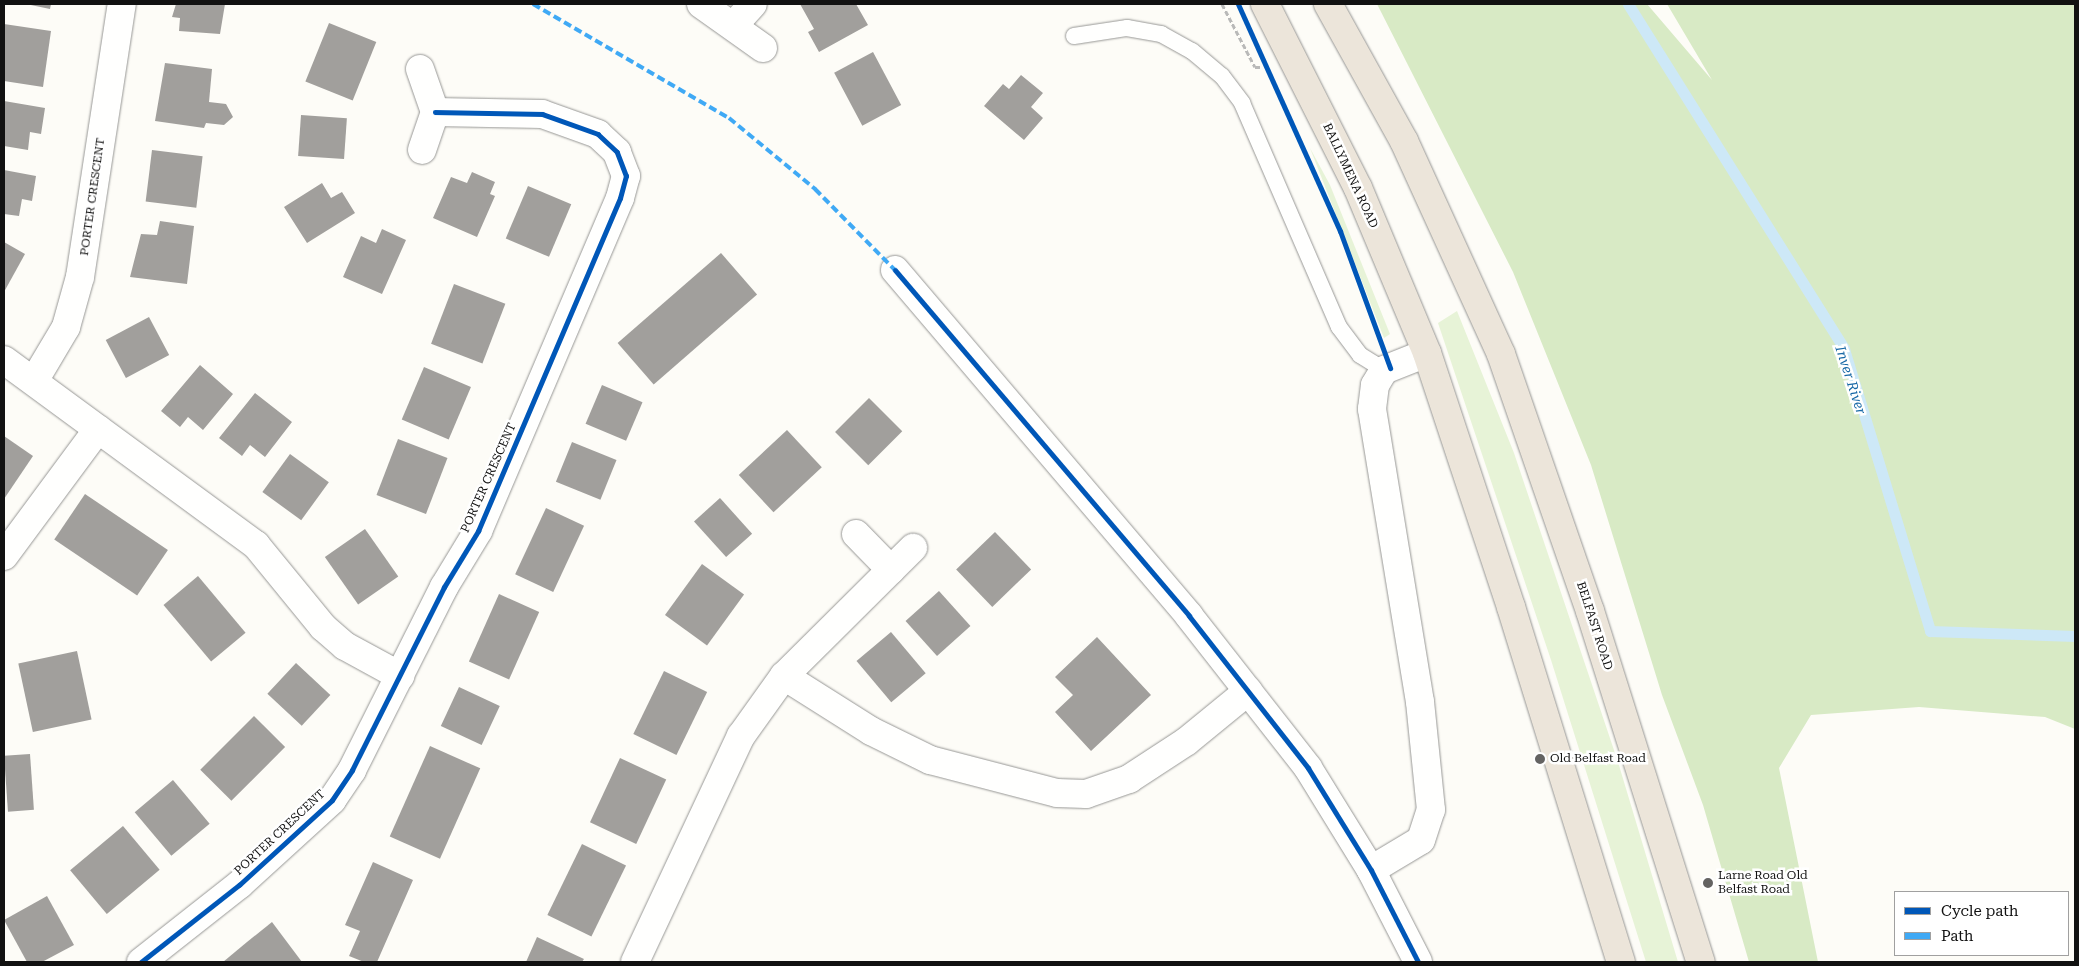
<!DOCTYPE html>
<style>
body{margin:0}
#map{position:relative;width:2079px;height:966px;overflow:hidden;background:#fdfcf7;font-family:"Roboto Serif",serif}
div>[style]{position:absolute}
.green>*{inset:0;background:#e7f3d7}
.forest>*{inset:0;background:#d8eac5}
.stream>*{height:11px;margin:-5.5px;padding:0 5.5px;transform-origin:5.5px;border-radius:5.5px;background:#cde8f7}
.building>*{inset:0;background:#a19f9c;transform-origin:0 0}
.path>*{height:3px;margin-top:-1.5px;transform-origin:0;background:repeating-linear-gradient(90deg,#b9b9b8 0 5px,transparent 0 7.5px)}
.roads{filter:drop-shadow(0 0 1px #979795) drop-shadow(0 0 1px #979795)}
.service>*{height:16px;margin:-8px;padding:0 8px;transform-origin:8px;border-radius:8px;background:#fffffe}
.minor>*{height:28px;margin:-14px;padding:0 14px;transform-origin:14px;border-radius:14px;background:#fffffe}
.trunk>*{height:28px;margin:-14px;padding:0 14px;transform-origin:14px;border-radius:14px;background:#ece5da}
.quiet>*{height:4px;margin-top:-2px;transform-origin:0;background:repeating-linear-gradient(90deg,#3fa9f5 0 8px,transparent 0 12px)}
.cycleway>*{height:5px;margin:-2.5px;padding:0 2.5px;transform-origin:2.5px;border-radius:2.5px;background:#0057b8}
.dots>*{width:14px;height:14px;translate:-50% -50%;box-sizing:border-box;border:2px solid #fff;border-radius:50%}
span{translate:-50% -50%;white-space:nowrap;text-align:center;line-height:1.15;-webkit-text-stroke:5px #fff;paint-order:stroke}
.street-label{font-size:12px;color:#111}
.poi-label{font-size:12px;color:#111}
.left{translate:0 -50%;text-align:left}
.water-label{font-size:14px;color:#1768a6;font-style:italic}
.frame{position:absolute;inset:0;border:5px solid #111;pointer-events:none}
.legend{position:absolute;left:1894px;top:891px;width:175px;height:65px;box-sizing:border-box;background:#fff;border:1px solid #a0a0a0;margin:0;padding:6px 9px;list-style:none;font-size:15px;color:#111}
.legend li{display:flex;align-items:center;gap:10px;height:25px}
.legend b{width:25px;border:1px solid #a0a0a0}
</style>
<div id="map">
<div class="green">
<i style="clip-path:polygon(1310px 148px,1330px 185px,1390px 334px,1384px 338px)"></i>
<i style="clip-path:polygon(1457px 311px,1514px 453px,1618px 762px,1678px 962px,1646px 962px,1551px 660px,1438px 323px)"></i>
</div>
<div class="forest">
<i style="clip-path:polygon(1377px 4px,1647px 4px,1712px 80px,1667px 4px,2075px 5px,2075px 729px,2045px 717px,1919px 707px,1811px 715px,1779px 768px,1818px 962px,1749px 962px,1703px 805px,1662px 695px,1591px 465px,1513px 272px)"></i>
</div>
<div class="stream">
<i style="left:1628px;top:4px;width:407px;rotate:57.9deg"></i>
<i style="left:1844px;top:349px;width:295px;rotate:73deg"></i>
<i style="left:1930px;top:631px;width:145px;rotate:2deg"></i>
</div>
<div class="building">
<i style="clip-path:polygon(26px 4px,51px 4px,50px 9px)"></i>
<i style="clip-path:polygon(176px 4px,225px 4px,220px 34px,179px 31px,180px 18px,172px 17px)"></i>
<i style="clip-path:polygon(800px 4px,856px 4px,868px 25px,819px 52px,808px 32px,814px 29px)"></i>
<i style="left:329px;top:23px;width:51px;height:63px;rotate:22deg"></i>
<i style="clip-path:polygon(4px 24px,51px 31px,43px 87px,4px 81px)"></i>
<i style="left:873px;top:52px;width:60px;height:44px;rotate:62deg"></i>
<i style="clip-path:polygon(165px 63px,212px 69px,209px 102px,226px 104px,233px 117px,224px 125px,206px 123px,204px 128px,155px 121px)"></i>
<i style="clip-path:polygon(1021px 75px,1043px 93px,1031px 107px,1043px 118px,1024px 140px,984px 106px,1003px 84px,1009px 89px)"></i>
<i style="clip-path:polygon(4px 101px,45px 108px,41px 134px,30px 132px,28px 150px,4px 146px)"></i>
<i style="left:301px;top:115px;width:46px;height:41px;rotate:4deg"></i>
<i style="left:152px;top:150px;width:51px;height:52px;rotate:7deg"></i>
<i style="clip-path:polygon(4px 170px,36px 176px,32px 201px,22px 199px,19px 216px,4px 214px)"></i>
<i style="clip-path:polygon(472px 172px,495px 182px,490px 194px,495px 196px,477px 237px,433px 218px,451px 177px,467px 183px)"></i>
<i style="clip-path:polygon(322px 183px,331px 198px,342px 192px,355px 213px,307px 243px,284px 207px)"></i>
<i style="left:528px;top:186px;width:47px;height:57px;rotate:23deg"></i>
<i style="clip-path:polygon(160px 221px,194px 226px,187px 284px,130px 277px,141px 234px,157px 235px)"></i>
<i style="clip-path:polygon(382px 229px,406px 240px,382px 294px,343px 277px,361px 236px,376px 243px)"></i>
<i style="clip-path:polygon(4px 242px,25px 254px,4px 292px)"></i>
<i style="left:721px;top:253px;width:55px;height:137px;rotate:49deg"></i>
<i style="left:454px;top:284px;width:55px;height:64px;rotate:21deg"></i>
<i style="left:149px;top:317px;width:43px;height:49px;rotate:62deg"></i>
<i style="clip-path:polygon(200px 365px,233px 394px,203px 430px,188px 417px,180px 427px,161px 411px)"></i>
<i style="left:424px;top:367px;width:51px;height:57px;rotate:23deg"></i>
<i style="left:602px;top:385px;width:44px;height:42px;rotate:23deg"></i>
<i style="clip-path:polygon(255px 393px,292px 422px,265px 457px,250px 445px,242px 456px,219px 438px)"></i>
<i style="left:869px;top:398px;width:47px;height:48px;rotate:45deg"></i>
<i style="left:787px;top:430px;width:51px;height:66px;rotate:47deg"></i>
<i style="clip-path:polygon(4px 436px,33px 456px,4px 499px)"></i>
<i style="left:398px;top:439px;width:53px;height:60px;rotate:21deg"></i>
<i style="left:572px;top:442px;width:48px;height:43px;rotate:22deg"></i>
<i style="left:290px;top:454px;width:48px;height:47px;rotate:36deg"></i>
<i style="left:85px;top:494px;width:100px;height:55px;rotate:34deg"></i>
<i style="left:720px;top:498px;width:48px;height:35px;rotate:48deg"></i>
<i style="left:546px;top:508px;width:42px;height:73px;rotate:25deg"></i>
<i style="left:365px;top:529px;width:58px;height:49px;rotate:55deg"></i>
<i style="left:995px;top:532px;width:52px;height:54px;rotate:46deg"></i>
<i style="left:702px;top:564px;width:52px;height:63px;rotate:36deg"></i>
<i style="left:198px;top:576px;width:74px;height:45px;rotate:50deg"></i>
<i style="left:939px;top:591px;width:47px;height:45px;rotate:48deg"></i>
<i style="left:499px;top:594px;width:44px;height:74px;rotate:24deg"></i>
<i style="left:891px;top:632px;width:54px;height:45px;rotate:50deg"></i>
<i style="clip-path:polygon(1097px 637px,1151px 695px,1091px 751px,1055px 712px,1073px 695px,1055px 677px)"></i>
<i style="left:77px;top:651px;width:70px;height:60px;rotate:78deg"></i>
<i style="left:296px;top:663px;width:47px;height:42px;rotate:43deg"></i>
<i style="left:664px;top:671px;width:48px;height:70px;rotate:26deg"></i>
<i style="left:459px;top:687px;width:45px;height:43px;rotate:25deg"></i>
<i style="left:254px;top:716px;width:44px;height:76px;rotate:45deg"></i>
<i style="left:430px;top:746px;width:55px;height:99px;rotate:24deg"></i>
<i style="left:30px;top:754px;width:56px;height:26px;rotate:86deg"></i>
<i style="left:620px;top:758px;width:51px;height:71px;rotate:25deg"></i>
<i style="left:173px;top:780px;width:57px;height:50px;rotate:50deg"></i>
<i style="left:123px;top:826px;width:57px;height:69px;rotate:50deg"></i>
<i style="left:582px;top:844px;width:49px;height:79px;rotate:26deg"></i>
<i style="clip-path:polygon(373px 862px,413px 880px,377px 962px,364px 962px,349px 956px,360px 931px,345px 925px)"></i>
<i style="clip-path:polygon(47px 896px,74px 945px,42px 962px,27px 962px,4px 920px)"></i>
<i style="clip-path:polygon(272px 922px,302px 962px,223px 962px,247px 942px)"></i>
<i style="clip-path:polygon(537px 937px,584px 959px,582px 962px,526px 962px)"></i>
</div>
<div class="path">
<i style="left:1222px;top:4px;width:71px;rotate:62.4deg"></i>
<i style="left:1255px;top:67px;width:5px"></i>
</div>
<div class="roads">
<div class="service">
<i style="left:1074px;top:36px;width:54px;rotate:-8.6deg"></i>
<i style="left:1127px;top:28px;width:35px;rotate:10deg"></i>
<i style="left:1161px;top:34px;width:35px;rotate:29deg"></i>
<i style="left:1192px;top:51px;width:39px;rotate:40deg"></i>
<i style="left:1222px;top:76px;width:34px;rotate:53deg"></i>
<i style="left:1242px;top:103px;width:244px;rotate:66.6deg"></i>
<i style="left:1339px;top:327px;width:35px;rotate:53deg"></i>
<i style="left:1360px;top:355px;width:28px;rotate:32deg"></i>
</div>
<div class="minor">
<i style="left:701px;top:4px;width:76px;rotate:35.4deg"></i>
<i style="left:734px;top:25px;width:28px;rotate:-48deg"></i>
<i style="left:420px;top:69px;width:46px;rotate:70.8deg"></i>
<i style="left:435px;top:112px;width:40px;rotate:108.9deg"></i>
<i style="left:895px;top:270px;width:454px;rotate:49.6deg"></i>
<i style="left:1189px;top:616px;width:193px;rotate:51.9deg"></i>
<i style="left:1308px;top:768px;width:120px;rotate:58.3deg"></i>
<i style="left:1371px;top:870px;width:103px;rotate:62.9deg"></i>
<i style="left:4px;top:360px;width:313px;rotate:36.3deg"></i>
<i style="left:256px;top:545px;width:106px;rotate:50.7deg"></i>
<i style="left:323px;top:627px;width:29px;rotate:41deg"></i>
<i style="left:345px;top:646px;width:63px;rotate:28.6deg"></i>
<i style="left:34px;top:381px;width:63px;rotate:-59.3deg"></i>
<i style="left:66px;top:327px;width:52px;rotate:-74.4deg"></i>
<i style="left:80px;top:277px;width:276px;rotate:-81.3deg"></i>
<i style="left:856px;top:534px;width:50px;rotate:45.8deg"></i>
<i style="left:4px;top:556px;width:158px;rotate:-53.5deg"></i>
<i style="left:784px;top:676px;width:103px;rotate:32.3deg"></i>
<i style="left:871px;top:731px;width:66px;rotate:26.2deg"></i>
<i style="left:930px;top:760px;width:131px;rotate:14.6deg"></i>
<i style="left:1057px;top:793px;width:29px;rotate:2deg"></i>
<i style="left:1086px;top:794px;width:46px;rotate:-19.2deg"></i>
<i style="left:1129px;top:779px;width:69px;rotate:-33.2deg"></i>
<i style="left:1187px;top:741px;width:79px;rotate:-39.3deg"></i>
<i style="left:1371px;top:870px;width:58px;rotate:-31deg"></i>
<i style="left:1421px;top:840px;width:32px;rotate:-72deg"></i>
<i style="left:1431px;top:810px;width:109px;rotate:-95.8deg"></i>
<i style="left:1420px;top:702px;width:297px;rotate:-99.3deg"></i>
<i style="left:1372px;top:409px;width:24px;rotate:-83deg"></i>
<i style="left:1375px;top:385px;width:17px;rotate:-59deg"></i>
<i style="left:1384px;top:370px;width:46px;rotate:-21.6deg"></i>
<i style="left:141px;top:962px;width:125px;rotate:-38.2deg"></i>
<i style="left:239px;top:885px;width:126px;rotate:-42.4deg"></i>
<i style="left:332px;top:800px;width:36px;rotate:-56deg"></i>
<i style="left:352px;top:770px;width:205px;rotate:-63.3deg"></i>
<i style="left:444px;top:587px;width:66px;rotate:-58.7deg"></i>
<i style="left:478px;top:531px;width:362px;rotate:-66.9deg"></i>
<i style="left:620px;top:198px;width:23px;rotate:-75deg"></i>
<i style="left:626px;top:176px;width:26px;rotate:-111deg"></i>
<i style="left:617px;top:152px;width:26px;rotate:-137deg"></i>
<i style="left:598px;top:134px;width:59px;rotate:-160.3deg"></i>
<i style="left:542px;top:114px;width:107px;rotate:-178.9deg"></i>
<i style="left:635px;top:962px;width:250px;rotate:-64.9deg"></i>
<i style="left:741px;top:736px;width:74px;rotate:-54.4deg"></i>
<i style="left:784px;top:676px;width:182px;rotate:-44.8deg"></i>
</div>
<div class="trunk">
<i style="left:1265px;top:4px;width:206px;rotate:63.2deg"></i>
<i style="left:1358px;top:188px;width:179px;rotate:67.3deg"></i>
<i style="left:1427px;top:353px;width:268px;rotate:71.7deg"></i>
<i style="left:1511px;top:607px;width:372px;rotate:72.8deg"></i>
<i style="left:1328px;top:4px;width:157px;rotate:61deg"></i>
<i style="left:1404px;top:141px;width:234px;rotate:65.5deg"></i>
<i style="left:1501px;top:354px;width:272px;rotate:70.9deg"></i>
<i style="left:1590px;top:611px;width:368px;rotate:72.5deg"></i>
</div>
</div>
<div class="quiet">
<i style="left:533px;top:4px;width:227px;rotate:30.2deg"></i>
<i style="left:729px;top:118px;width:112px;rotate:39.5deg"></i>
<i style="left:815px;top:189px;width:114px;rotate:45.4deg"></i>
</div>
<div class="cycleway">
<i style="left:1238px;top:4px;width:249px;rotate:65.8deg"></i>
<i style="left:1340px;top:231px;width:146px;rotate:69.9deg"></i>
<i style="left:895px;top:270px;width:454px;rotate:49.6deg"></i>
<i style="left:1189px;top:616px;width:193px;rotate:51.9deg"></i>
<i style="left:1308px;top:768px;width:120px;rotate:58.3deg"></i>
<i style="left:1371px;top:870px;width:103px;rotate:62.9deg"></i>
<i style="left:141px;top:962px;width:125px;rotate:-38.2deg"></i>
<i style="left:239px;top:885px;width:126px;rotate:-42.4deg"></i>
<i style="left:332px;top:800px;width:36px;rotate:-56deg"></i>
<i style="left:352px;top:770px;width:205px;rotate:-63.3deg"></i>
<i style="left:444px;top:587px;width:66px;rotate:-58.7deg"></i>
<i style="left:478px;top:531px;width:362px;rotate:-66.9deg"></i>
<i style="left:620px;top:198px;width:23px;rotate:-75deg"></i>
<i style="left:626px;top:176px;width:26px;rotate:-111deg"></i>
<i style="left:617px;top:152px;width:26px;rotate:-137deg"></i>
<i style="left:598px;top:134px;width:59px;rotate:-160.3deg"></i>
<i style="left:542px;top:114px;width:107px;rotate:-178.9deg"></i>
</div>
<div class="dots">
<i style="left:1540px;top:759px;background:#646362"></i>
<i style="left:1708px;top:883px;background:#646362"></i>
</div>
<div class="street-label">
<span style="left:1350px;top:176px;rotate:65deg">BALLYMENA ROAD</span>
<span style="left:93px;top:197px;rotate:-82deg">PORTER CRESCENT</span>
<span style="left:489px;top:478px;rotate:-66deg">PORTER CRESCENT</span>
<span style="left:1594px;top:626px;rotate:72deg">BELFAST ROAD</span>
<span style="left:280px;top:833px;rotate:-43deg">PORTER CRESCENT</span>
</div>
<div class="poi-label">
<span class="left" style="left:1550px;top:759px">Old Belfast Road</span>
<span class="left" style="left:1718px;top:883px">Larne Road Old<br>Belfast Road</span>
</div>
<div class="water-label">
<span style="left:1851px;top:380px;rotate:72deg">Inver River</span>
</div>
<div class="frame"></div>
<ul class="legend">
<li><b style="height:6px;background:#0057b8"></b>Cycle path</li>
<li><b style="height:6px;background:#3fa9f5"></b>Path</li>
</ul>
</div>
